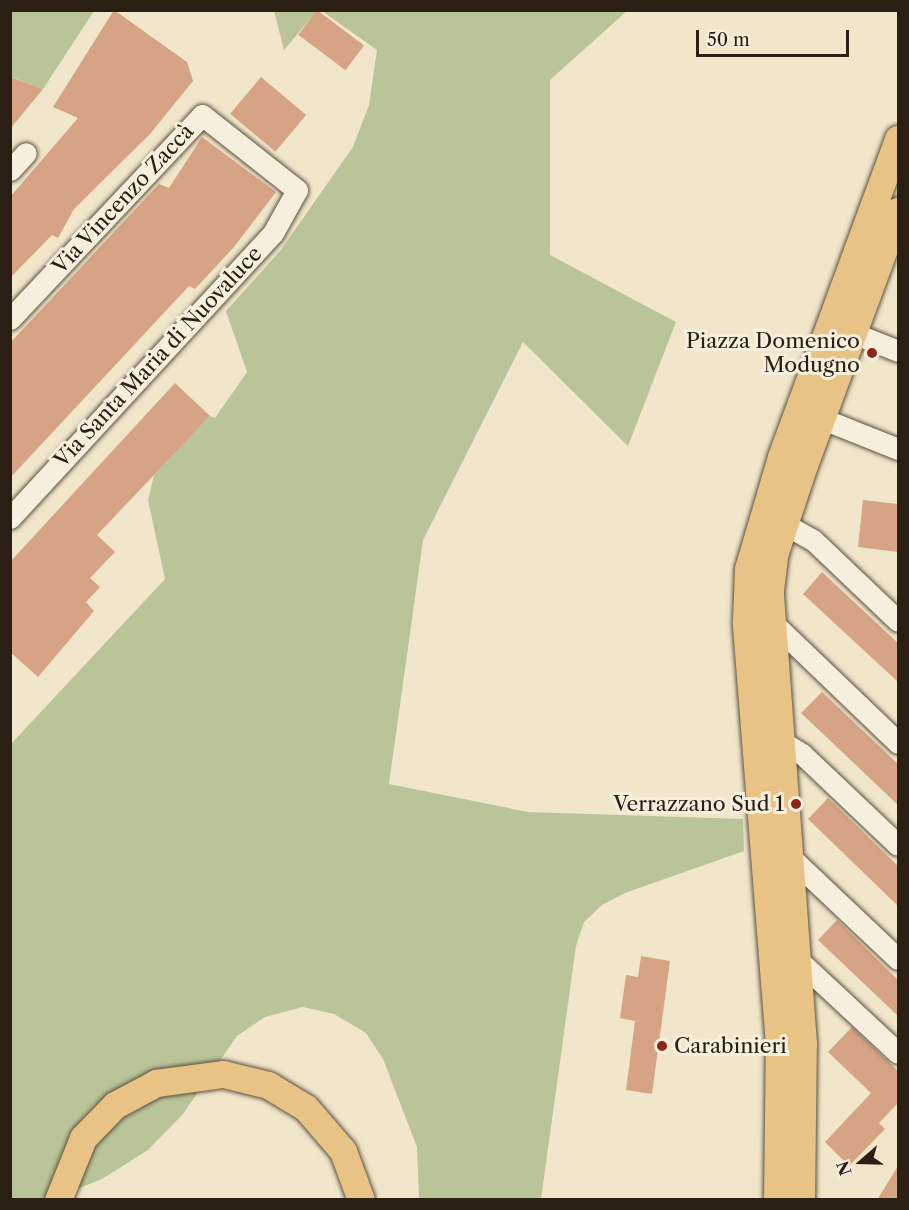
<!DOCTYPE html>
<meta charset="utf-8">
<style>
body{margin:0}
#map{position:relative;width:909px;height:1210px;overflow:hidden;background:#f1e6ca;font-family:"Libre Caslon Text",serif}
div>[style]{position:absolute}
.green>*{inset:0;background:#b9c598}
.building>*{inset:0;background:#d6a484;transform-origin:0 0}
.roads{filter:drop-shadow(0 0 2px #5c5141) drop-shadow(0 0 2px #5c5141)}
.minor>*{height:21px;margin:-10.5px;padding:0 10.5px;transform-origin:10.5px;border-radius:10.5px;background:#f6efdd}
.major>*{height:27px;margin:-13.5px;padding:0 13.5px;transform-origin:13.5px;border-radius:13.5px;background:#e8c385}
.dots>*{width:16px;height:16px;translate:-50% -50%;box-sizing:border-box;border:3px solid #f6efdd;border-radius:50%}
span{translate:-50% -50%;white-space:nowrap;text-align:center;line-height:1.15;-webkit-text-stroke:6px #f6efdd;paint-order:stroke}
.street-label{font-size:21px;color:#2b1f13}
.poi-label{font-size:21px;color:#2b1f13}
.right{translate:-100% -50%;text-align:right}
.left{translate:0 -50%;text-align:left}
.frame{position:absolute;inset:0;border:12px solid #2b1f13;pointer-events:none}
.north{position:absolute;left:831px;top:1132px;width:60px;height:60px;-webkit-text-stroke:4px #f6efdd;paint-order:stroke;rotate:250deg;font-size:16px;font-weight:700;line-height:24px;text-align:center;color:#2b1f13}
.north::after{content:'';display:block;margin:auto;width:21px;height:27px;background:#2b1f13;clip-path:polygon(50% 0,100% 100%,50% 72%,0 100%)}
.scale{position:absolute;left:696px;top:30px;width:153px;height:27px;box-sizing:border-box;border:3px solid #2b1f13;border-top:0;padding-left:8px;font-size:18px;line-height:21px;white-space:nowrap;color:#2b1f13;-webkit-text-stroke:4px #f6efdd;paint-order:stroke}
</style>
<div id="map">
<div class="green">
<i style="clip-path:polygon(10px 11px,94px 11px,43px 89px,11px 77px)"></i>
<i style="clip-path:polygon(274px 11px,317px 11px,284px 50px)"></i>
<i style="clip-path:polygon(322px 11px,627px 11px,550px 80px,550px 255px,676px 322px,628px 446px,523px 342px,423px 540px,389px 784px,528px 812px,743px 819px,744px 851px,625px 893px,602px 905px,584px 922px,576px 946px,541px 1199px,419px 1199px,417px 1147px,383px 1059px,366px 1033px,334px 1014px,303px 1007px,265px 1017px,237px 1036px,183px 1114px,148px 1150px,102px 1179px,52px 1199px,11px 1199px,10px 745px,165px 579px,148px 500px,154px 475px,210px 416px,215px 418px,247px 372px,226px 311px,280px 251px,353px 147px,369px 105px,377px 50px)"></i>
</div>
<div class="building">
<i style="clip-path:polygon(114px 10px,187px 62px,193px 81px,150px 134px,74px 209px,58px 238px,52px 235px,10px 278px,10px 197px,78px 118px,53px 107px)"></i>
<i style="left:317px;top:10px;width:59px;height:31px;rotate:37deg"></i>
<i style="clip-path:polygon(10px 77px,43px 89px,10px 129px)"></i>
<i style="left:261px;top:77px;width:59px;height:48px;rotate:40deg"></i>
<i style="clip-path:polygon(202px 137px,276px 192px,234px 247px,195px 289px,189px 286px,10px 478px,10px 343px,159px 184px,169px 188px)"></i>
<i style="clip-path:polygon(175px 383px,210px 416px,97px 535px,115px 552px,90px 578px,100px 587px,86px 602px,94px 611px,38px 677px,10px 652px,10px 562px)"></i>
<i style="clip-path:polygon(863px 500px,898px 504px,898px 552px,858px 547px)"></i>
<i style="clip-path:polygon(822px 572px,898px 643px,898px 682px,803px 594px)"></i>
<i style="clip-path:polygon(822px 692px,898px 764px,898px 805px,801px 713px)"></i>
<i style="clip-path:polygon(828px 798px,898px 866px,898px 906px,808px 819px)"></i>
<i style="clip-path:polygon(837px 920px,898px 980px,898px 1016px,818px 940px)"></i>
<i style="clip-path:polygon(641px 956px,670px 961px,652px 1094px,626px 1090px,635px 1021px,620px 1018px,626px 975px,638px 977px)"></i>
<i style="clip-path:polygon(852px 1027px,898px 1071px,898px 1103px,879px 1123px,885px 1129px,849px 1166px,825px 1142px,871px 1093px,828px 1052px)"></i>
<i style="clip-path:polygon(898px 1166px,898px 1200px,877px 1200px)"></i>
</div>
<div class="roads">
<div class="minor">
<i style="left:10px;top:170px;width:23px;rotate:-47deg"></i>
<i style="left:10px;top:319px;width:280px;rotate:-46.7deg"></i>
<i style="left:202px;top:115px;width:121px;rotate:38.3deg"></i>
<i style="left:297px;top:190px;width:49px;rotate:119.2deg"></i>
<i style="left:273px;top:233px;width:388px;rotate:132.7deg"></i>
<i style="left:853px;top:333px;width:48px;rotate:21.8deg"></i>
<i style="left:808px;top:413px;width:97px;rotate:21.8deg"></i>
<i style="left:784px;top:524px;width:33px;rotate:29deg"></i>
<i style="left:813px;top:540px;width:117px;rotate:43.6deg"></i>
<i style="left:771px;top:621px;width:176px;rotate:43.8deg"></i>
<i style="left:779px;top:740px;width:27px;rotate:31deg"></i>
<i style="left:802px;top:754px;width:132px;rotate:43.5deg"></i>
<i style="left:789px;top:856px;width:150px;rotate:43.4deg"></i>
<i style="left:796px;top:958px;width:139px;rotate:43deg"></i>
</div>
<div class="major">
<i style="left:58px;top:1200px;width:67px;rotate:-68deg"></i>
<i style="left:83px;top:1138px;width:46px;rotate:-45.9deg"></i>
<i style="left:115px;top:1105px;width:47px;rotate:-28.2deg"></i>
<i style="left:156px;top:1083px;width:68px;rotate:-7.7deg"></i>
<i style="left:223px;top:1074px;width:46px;rotate:13.7deg"></i>
<i style="left:268px;top:1085px;width:44px;rotate:31.2deg"></i>
<i style="left:306px;top:1108px;width:57px;rotate:49.3deg"></i>
<i style="left:343px;top:1151px;width:52px;rotate:69.8deg"></i>
<i style="left:777px;top:1200px;width:155px;rotate:-89.3deg"></i>
<i style="left:779px;top:1045px;width:425px;rotate:-94.5deg"></i>
<i style="left:746px;top:621px;width:52px;rotate:-87.8deg"></i>
<i style="left:748px;top:569px;width:117px;rotate:-73.6deg"></i>
<i style="left:781px;top:457px;width:339px;rotate:-69.8deg"></i>
<i style="left:801px;top:1200px;width:156px;rotate:-89.3deg"></i>
<i style="left:803px;top:1044px;width:455px;rotate:-94.2deg"></i>
<i style="left:770px;top:590px;width:38px;rotate:-83deg"></i>
<i style="left:775px;top:552px;width:92px;rotate:-71.6deg"></i>
<i style="left:804px;top:465px;width:271px;rotate:-69.7deg"></i>
</div>
</div>
<div class="dots">
<i style="left:872px;top:353px;background:#8f2418"></i>
<i style="left:796px;top:804px;background:#8f2418"></i>
<i style="left:662px;top:1046px;background:#8f2418"></i>
</div>
<div class="street-label">
<span style="left:123px;top:199px;rotate:-47deg">Via Vincenzo Zaccà</span>
<span style="left:158px;top:357px;rotate:-47deg">Via Santa Maria di Nuovaluce</span>
</div>
<div class="poi-label">
<span class="right" style="left:860px;top:353px">Piazza Domenico<br>Modugno</span>
<span class="right" style="left:784px;top:804px">Verrazzano Sud 1</span>
<span class="left" style="left:674px;top:1046px">Carabinieri</span>
</div>
<div class="frame"></div>
<div class="north">N</div>
<div class="scale">50 m</div>
</div>
